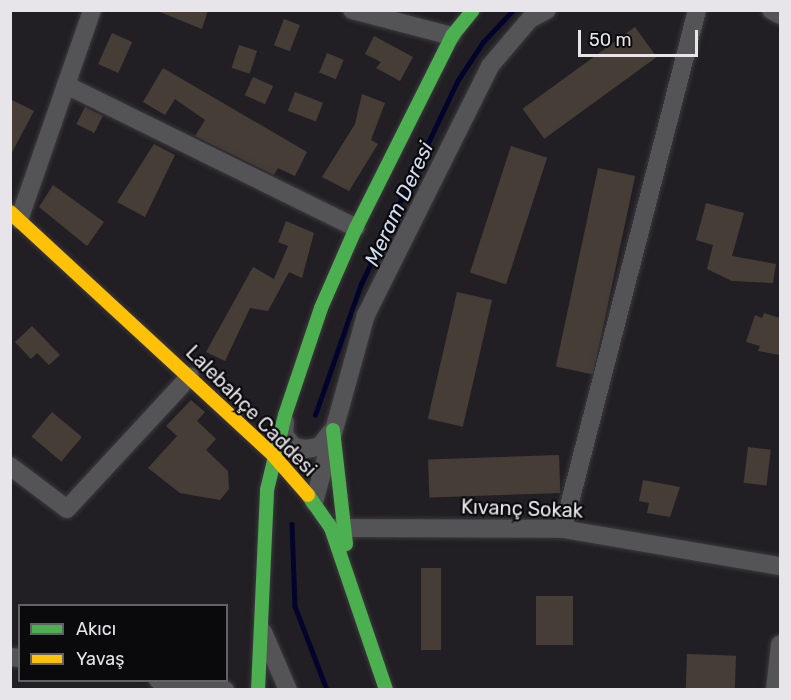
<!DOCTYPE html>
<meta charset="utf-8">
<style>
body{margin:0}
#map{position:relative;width:791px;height:700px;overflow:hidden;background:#221f24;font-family:Rubik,sans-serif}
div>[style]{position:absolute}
.stream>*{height:4.5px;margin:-2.25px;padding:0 2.25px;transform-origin:2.25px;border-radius:2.25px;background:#03042b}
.building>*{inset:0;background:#473d37;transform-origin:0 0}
.roads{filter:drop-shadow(0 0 2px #3b393d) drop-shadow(0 0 2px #3b393d)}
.street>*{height:18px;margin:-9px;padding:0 9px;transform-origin:9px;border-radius:9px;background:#545356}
.fast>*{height:14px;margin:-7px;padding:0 7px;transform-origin:7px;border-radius:7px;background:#4caf50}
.slow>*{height:14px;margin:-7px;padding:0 7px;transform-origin:7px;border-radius:7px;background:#ffc107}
span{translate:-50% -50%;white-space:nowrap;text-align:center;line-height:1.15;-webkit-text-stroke:4.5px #0a090c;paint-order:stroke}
.street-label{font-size:20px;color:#e7e5ea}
.water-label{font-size:21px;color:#d1dcef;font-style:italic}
.frame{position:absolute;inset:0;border:12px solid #e7e5ea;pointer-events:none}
.legend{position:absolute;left:18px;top:604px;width:210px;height:78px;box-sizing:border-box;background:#0a090c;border:2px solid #626165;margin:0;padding:8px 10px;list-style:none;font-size:18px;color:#e7e5ea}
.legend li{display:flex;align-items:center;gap:12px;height:30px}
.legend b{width:30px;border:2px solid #626165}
.scale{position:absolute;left:578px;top:30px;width:120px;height:27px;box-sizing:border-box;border:3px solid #e7e5ea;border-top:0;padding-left:8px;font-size:18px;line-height:21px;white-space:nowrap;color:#e7e5ea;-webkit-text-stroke:4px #0a090c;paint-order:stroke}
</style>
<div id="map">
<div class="stream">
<i style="left:315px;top:415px;width:139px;rotate:-70.7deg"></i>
<i style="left:361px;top:284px;width:226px;rotate:-64.6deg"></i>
<i style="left:458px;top:80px;width:45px;rotate:-56.7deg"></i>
<i style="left:483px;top:42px;width:44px;rotate:-46.8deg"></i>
<i style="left:292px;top:524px;width:82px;rotate:87.9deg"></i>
<i style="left:295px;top:606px;width:90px;rotate:69.1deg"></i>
</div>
<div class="building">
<i style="clip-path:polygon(155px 10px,208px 10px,202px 29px)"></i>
<i style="left:284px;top:19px;width:17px;height:28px;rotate:21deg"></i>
<i style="left:635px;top:27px;width:37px;height:139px;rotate:54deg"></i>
<i style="left:112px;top:33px;width:22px;height:34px;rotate:24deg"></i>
<i style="clip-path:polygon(374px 36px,413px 57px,400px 81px,376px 68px,381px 62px,365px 54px)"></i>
<i style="left:239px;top:45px;width:19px;height:24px;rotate:18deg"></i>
<i style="left:327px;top:53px;width:18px;height:21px;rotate:22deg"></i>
<i style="clip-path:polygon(163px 68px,307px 152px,295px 176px,278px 168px,274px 175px,195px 136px,205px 120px,175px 99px,165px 115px,143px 102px)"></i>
<i style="left:253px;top:77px;width:22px;height:20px;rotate:24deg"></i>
<i style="left:295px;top:92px;width:30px;height:20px;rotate:21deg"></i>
<i style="clip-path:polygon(362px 94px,385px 103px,371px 140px,378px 144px,349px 191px,322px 177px,355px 124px)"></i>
<i style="clip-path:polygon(10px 99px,34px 111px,10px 156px)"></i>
<i style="left:85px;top:107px;width:20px;height:19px;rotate:27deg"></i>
<i style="clip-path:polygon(154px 144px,175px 155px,145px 217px,117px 202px)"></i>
<i style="left:511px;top:146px;width:38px;height:133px;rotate:18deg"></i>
<i style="left:598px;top:168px;width:38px;height:203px;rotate:12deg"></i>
<i style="clip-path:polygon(53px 185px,104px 222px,87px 246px,39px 207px)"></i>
<i style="clip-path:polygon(706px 203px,744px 213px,732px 256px,776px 264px,773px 283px,732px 281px,707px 269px,713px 245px,696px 240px)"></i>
<i style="clip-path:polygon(286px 221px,314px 233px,302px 278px,289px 272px,268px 311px,250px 308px,225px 361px,206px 352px,253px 267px,274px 279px,288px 246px,278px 242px)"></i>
<i style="left:457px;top:292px;width:36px;height:130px;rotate:13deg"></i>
<i style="clip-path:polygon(764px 313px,780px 318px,780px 355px,758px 351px,760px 346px,746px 342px,755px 315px,762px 318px)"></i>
<i style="clip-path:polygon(32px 326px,60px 355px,49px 365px,37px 353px,31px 359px,15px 342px)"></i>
<i style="clip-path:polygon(191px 400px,205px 412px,197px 421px,216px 439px,206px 450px,228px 471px,229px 489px,220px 500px,180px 493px,148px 468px,177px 436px,166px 426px)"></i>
<i style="left:52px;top:412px;width:39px;height:32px;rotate:40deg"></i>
<i style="left:748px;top:447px;width:23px;height:36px;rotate:7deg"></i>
<i style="left:559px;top:455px;width:38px;height:131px;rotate:88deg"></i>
<i style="clip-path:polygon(643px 480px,680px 487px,670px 517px,647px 513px,649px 503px,639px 501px)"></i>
<i style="left:421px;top:568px;width:20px;height:82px"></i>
<i style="left:536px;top:596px;width:37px;height:49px"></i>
<i style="left:687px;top:654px;width:49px;height:36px;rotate:2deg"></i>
</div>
<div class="roads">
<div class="street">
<i style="left:352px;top:10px;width:103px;rotate:14.6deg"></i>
<i style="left:771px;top:10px;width:10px;rotate:29deg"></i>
<i style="left:66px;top:85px;width:323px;rotate:26.2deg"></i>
<i style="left:19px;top:220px;width:222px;rotate:-70.8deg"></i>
<i style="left:285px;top:422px;width:13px;rotate:94deg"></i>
<i style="left:284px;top:435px;width:16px;rotate:50deg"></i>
<i style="left:294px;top:447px;width:12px;rotate:9deg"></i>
<i style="left:306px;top:449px;width:13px;rotate:-9deg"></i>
<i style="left:319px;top:447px;width:21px;rotate:-51deg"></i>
<i style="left:10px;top:466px;width:71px;rotate:37deg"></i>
<i style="left:67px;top:509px;width:181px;rotate:-47.2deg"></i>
<i style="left:314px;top:502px;width:194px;rotate:-74.5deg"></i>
<i style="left:366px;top:315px;width:278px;rotate:-63.5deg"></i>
<i style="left:490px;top:66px;width:62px;rotate:-49.6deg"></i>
<i style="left:530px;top:19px;width:19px;rotate:-28deg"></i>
<i style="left:333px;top:528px;width:230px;rotate:0.2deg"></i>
<i style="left:563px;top:529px;width:220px;rotate:9.7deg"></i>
<i style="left:563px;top:529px;width:536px;rotate:-75.52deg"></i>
<i style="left:263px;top:632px;width:63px;rotate:66.7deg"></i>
<i style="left:10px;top:657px;width:10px;rotate:6deg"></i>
<i style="left:158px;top:680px;width:68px;rotate:8.5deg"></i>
<i style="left:775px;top:690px;width:46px;rotate:-83.8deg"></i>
</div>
<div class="fast">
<i style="left:333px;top:430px;width:115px;rotate:83.5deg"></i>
<i style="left:308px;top:495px;width:40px;rotate:55.1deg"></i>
<i style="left:331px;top:528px;width:171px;rotate:71.2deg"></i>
<i style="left:258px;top:690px;width:200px;rotate:-87.4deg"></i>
<i style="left:267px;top:490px;width:77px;rotate:-76.5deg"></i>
<i style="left:285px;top:415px;width:113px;rotate:-71.4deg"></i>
<i style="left:321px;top:308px;width:87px;rotate:-66.4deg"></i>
<i style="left:356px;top:228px;width:215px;rotate:-63.4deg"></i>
<i style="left:452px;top:36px;width:33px;rotate:-51deg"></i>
</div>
<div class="slow">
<i style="left:10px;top:212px;width:358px;rotate:42.7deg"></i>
<i style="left:273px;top:455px;width:53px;rotate:48.8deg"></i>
</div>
</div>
<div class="street-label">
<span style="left:251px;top:411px;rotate:45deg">Lalebahçe Caddesi</span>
<span style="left:522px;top:509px;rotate:2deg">Kıvanç Sokak</span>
</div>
<div class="water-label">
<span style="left:399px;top:204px;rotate:-65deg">Meram Deresi</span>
</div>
<div class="frame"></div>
<ul class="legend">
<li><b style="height:8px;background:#4caf50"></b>Akıcı</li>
<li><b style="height:8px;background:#ffc107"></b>Yavaş</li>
</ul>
<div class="scale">50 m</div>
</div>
